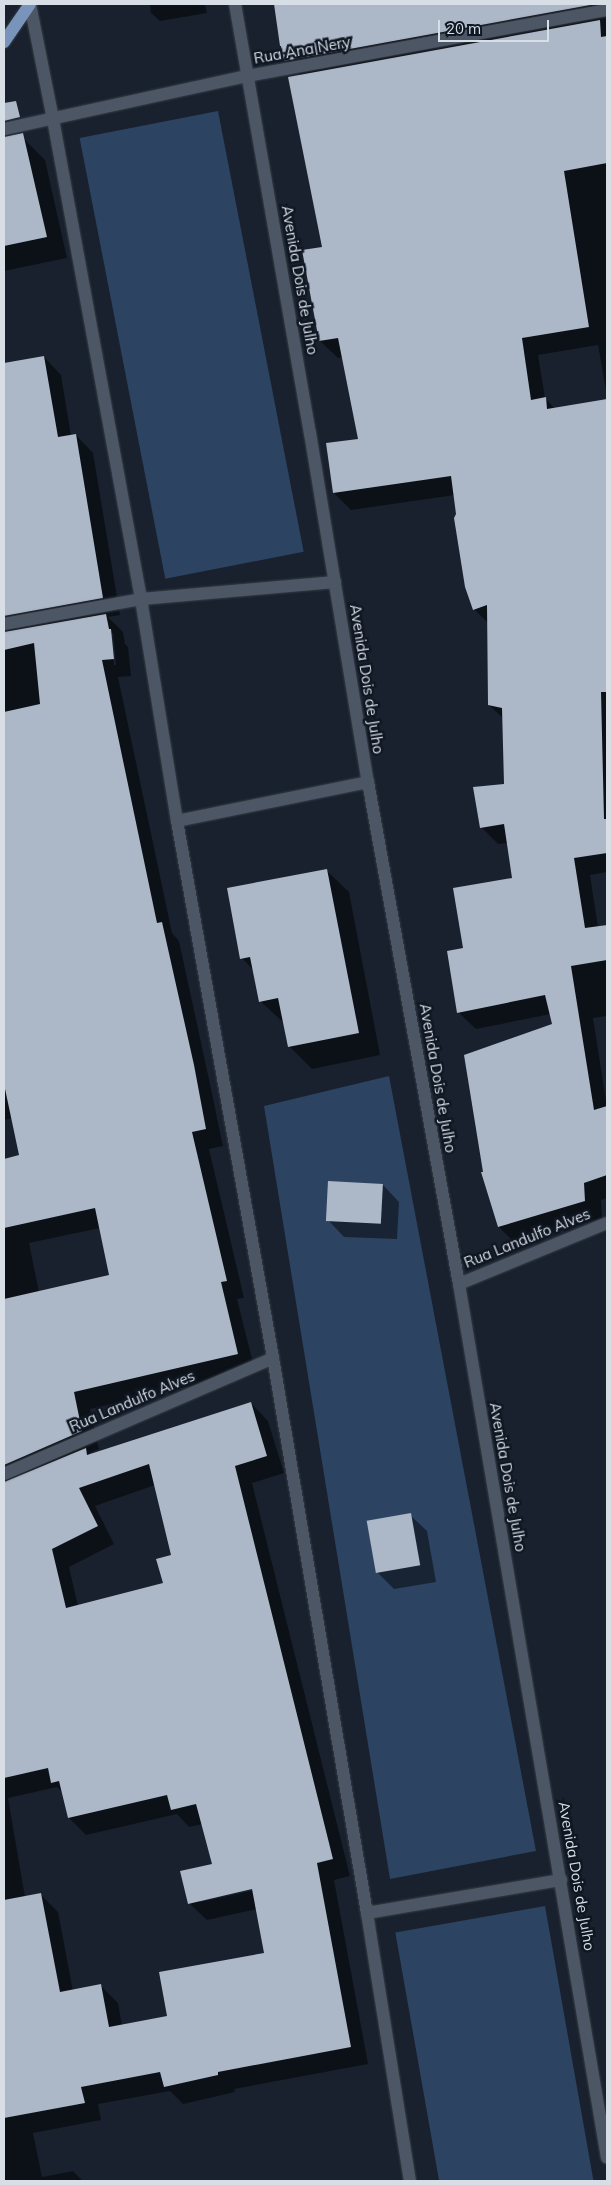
<!DOCTYPE html>
<style>
body{margin:0}
#map{position:relative;width:611px;height:2185px;overflow:hidden;background:#18212d;font-family:Mulish,sans-serif}
div>[style]{position:absolute}
.green>*{inset:0;background:#2d4362;transform-origin:0 0}
.shadow>*{inset:0;background:#0007}
.building>*{inset:0;background:#acb7c7;transform-origin:0 0}
.roads{filter:drop-shadow(0 0 1px #373d47) drop-shadow(0 0 1px #373d47)}
.minor>*{height:12px;margin:-6px;padding:0 6px;transform-origin:6px;border-radius:6px;background:#4c5664}
.major>*{height:12px;margin:-6px;padding:0 6px;transform-origin:6px;border-radius:6px;background:#7994ba}
span{translate:-50% -50%;white-space:nowrap;text-align:center;line-height:1.15;-webkit-text-stroke:5px #0f1723;paint-order:stroke}
.street-label{font-size:15px;color:#d8dee6}
.frame{position:absolute;inset:0;border:5px solid #d8dee6;pointer-events:none}
.scale{position:absolute;left:438px;top:20px;width:111px;height:22px;box-sizing:border-box;border:2px solid #d8dee6;border-top:0;padding-left:6px;font-size:15px;line-height:18px;white-space:nowrap;color:#d8dee6;-webkit-text-stroke:4px #0f1723;paint-order:stroke}
</style>
<div id="map">
<div class="green">
<i style="left:218px;top:111px;width:449px;height:141px;rotate:79deg"></i>
<i style="clip-path:polygon(389px 1076px,536px 1851px,390px 1879px,264px 1106px)"></i>
<i style="left:545px;top:1906px;width:279px;height:152px;rotate:80deg"></i>
</div>
<div class="shadow">
<i style="clip-path:polygon(150px 4px,205px 4px,207px 13px,160px 21px,151px 13px)"></i>
<i style="clip-path:polygon(275px 4px,607px 4px,607px 396px,598px 345px,538px 355px,545px 398px,555px 409px,607px 400px,607px 872px,590px 875px,598px 927px,607px 926px,607px 1016px,593px 1018px,607px 1107px,607px 1198px,601px 1200px,602px 1218px,516px 1244px,499px 1227px,554px 1025px,551px 1014px,476px 1029px,458px 1012px,464px 949px,514px 880px,508px 843px,498px 844px,481px 827px,505px 785px,504px 719px,489px 705px,488px 623px,474px 609px,455px 495px,351px 510px,334px 493px,327px 445px,359px 440px,343px 357px,338px 358px,320px 341px,324px 248px,301px 76px,286px 60px,281px 46px)"></i>
<i style="clip-path:polygon(24px 139px,45px 160px,67px 258px,4px 271px,4px 144px)"></i>
<i style="clip-path:polygon(evenodd,44px 357px,61px 375px,71px 436px,76px 435px,93px 453px,120px 615px,108px 617px,123px 632px,125px 644px,128px 647px,131px 676px,118px 677px,172px 933px,179px 941px,210px 1084px,223px 1146px,209px 1149px,244px 1298px,237px 1299px,255px 1371px,90px 1409px,99px 1449px,89px 1453px,91px 1455px,251px 1403px,268px 1421px,284px 1473px,252px 1483px,350px 1876px,334px 1880px,368px 2064px,234px 2089px,235px 2092px,183px 2104px,170px 2091px,98px 2104px,101px 2120px,33px 2133px,42px 2177px,73px 2171px,83px 2181px,4px 2181px,4px 1160px,21px 1156px,13px 1118px,4px 1120px,4px 364px,44px 357px,111px 633px,113px 633px,116px 665px,114px 665px,111px 633px,44px 357px,100px 1228px,111px 1276px,39px 1292px,29px 1243px,100px 1228px,44px 357px,155px 1485px,173px 1556px,164px 1584px,78px 1606px,69px 1567px,114px 1544px,95px 1506px,155px 1485px,44px 357px,57px 1787px,63px 1793px,69px 1818px,86px 1835px,177px 1814px,189px 1827px,203px 1824px,213px 1865px,189px 1903px,207px 1920px,257px 1909px,265px 1954px,168px 2017px,122px 2025px,118px 2003px,101px 1986px,73px 1991px,58px 1912px,40px 1894px,25px 1897px,8px 1798px,57px 1787px,44px 357px,258px 1887px,259px 1889px,200px 1902px,200px 1900px,258px 1887px)"></i>
<i style="clip-path:polygon(326px 870px,349px 892px,380px 1055px,312px 1069px,289px 1046px,284px 1023px,260px 1001px,254px 971px,242px 958px)"></i>
<i style="clip-path:polygon(383px 1185px,399px 1202px,397px 1239px,344px 1237px,328px 1220px)"></i>
<i style="clip-path:polygon(410px 1515px,427px 1531px,436px 1582px,394px 1589px,377px 1572px)"></i>
</div>
<div class="building">
<i style="clip-path:polygon(274px 4px,596px 4px,284px 61px,281px 46px,280px 46px)"></i>
<i style="clip-path:polygon(600px 20px,601px 37px,607px 36px,607px 163px,564px 171px,589px 327px,522px 338px,531px 400px,546px 397px,547px 409px,607px 399px,607px 692px,601px 692px,604px 819px,607px 819px,607px 853px,574px 858px,585px 928px,607px 925px,607px 960px,571px 966px,594px 1110px,607px 1106px,607px 1175px,584px 1183px,585px 1201px,498px 1227px,481px 1172px,483px 1172px,464px 1055px,552px 1024px,545px 995px,457px 1013px,447px 951px,463px 948px,453px 888px,512px 878px,504px 824px,480px 828px,473px 787px,504px 784px,502px 708px,488px 705px,487px 605px,473px 610px,465px 587px,454px 518px,456px 514px,451px 476px,333px 493px,326px 443px,358px 439px,338px 338px,319px 341px,302px 250px,322px 247px,288px 77px)"></i>
<i style="clip-path:polygon(16px 101px,20px 117px,4px 121px,4px 103px)"></i>
<i style="clip-path:polygon(23px 133px,47px 237px,4px 246px,4px 137px)"></i>
<i style="clip-path:polygon(44px 356px,58px 437px,76px 434px,103px 598px,4px 616px,4px 363px)"></i>
<i style="clip-path:polygon(106px 614px,109px 629px,111px 629px,114px 659px,102px 660px,157px 923px,162px 922px,194px 1065px,206px 1129px,192px 1132px,227px 1281px,221px 1282px,238px 1354px,74px 1392px,82px 1431px,4px 1465px,4px 1299px,109px 1275px,95px 1208px,4px 1228px,4px 1159px,19px 1155px,4px 1084px,4px 712px,40px 704px,34px 643px,4px 650px,4px 632px)"></i>
<i style="clip-path:polygon(327px 869px,359px 1033px,288px 1047px,278px 998px,259px 1002px,250px 957px,240px 959px,227px 888px)"></i>
<i style="left:328px;top:1181px;width:55px;height:40px;rotate:3deg"></i>
<i style="clip-path:polygon(evenodd,251px 1402px,267px 1456px,235px 1466px,333px 1859px,317px 1863px,351px 2047px,218px 2072px,218px 2075px,164px 2087px,160px 2072px,81px 2087px,85px 2103px,4px 2118px,4px 1900px,41px 1893px,60px 1992px,101px 1984px,109px 2027px,167px 2016px,159px 1972px,264px 1953px,252px 1889px,188px 1904px,180px 1871px,212px 1864px,196px 1804px,171px 1810px,167px 1795px,68px 1818px,59px 1781px,51px 1783px,48px 1768px,4px 1778px,4px 1482px,86px 1448px,87px 1455px,251px 1402px,149px 1464px,171px 1555px,156px 1559px,163px 1583px,66px 1608px,52px 1549px,98px 1526px,79px 1488px,149px 1464px)"></i>
<i style="left:411px;top:1513px;width:53px;height:45px;rotate:80deg"></i>
</div>
<div class="roads">
<div class="minor">
<i style="left:30px;top:4px;width:117px;rotate:78.7deg"></i>
<i style="left:53px;top:119px;width:488px;rotate:79.6deg"></i>
<i style="left:141px;top:599px;width:225px;rotate:80.8deg"></i>
<i style="left:177px;top:821px;width:546px;rotate:79.86deg"></i>
<i style="left:273px;top:1358px;width:563px;rotate:80.39deg"></i>
<i style="left:367px;top:1913px;width:271px;rotate:80.9deg"></i>
<i style="left:235px;top:4px;width:436px;rotate:80.1deg"></i>
<i style="left:310px;top:433px;width:354px;rotate:80.6deg"></i>
<i style="left:368px;top:782px;width:510px;rotate:79.73deg"></i>
<i style="left:459px;top:1284px;width:886px;rotate:80.39deg"></i>
<i style="left:4px;top:129px;width:249px;rotate:-12.3deg"></i>
<i style="left:247px;top:76px;width:366px;rotate:-10.4deg"></i>
<i style="left:4px;top:624px;width:139px;rotate:-10.3deg"></i>
<i style="left:141px;top:599px;width:195px;rotate:-5deg"></i>
<i style="left:177px;top:821px;width:195px;rotate:-11.5deg"></i>
<i style="left:459px;top:1284px;width:160px;rotate:-22.4deg"></i>
<i style="left:4px;top:1474px;width:293px;rotate:-23.3deg"></i>
<i style="left:367px;top:1913px;width:197px;rotate:-9.7deg"></i>
</div>
<div class="major">
<i style="left:4px;top:42px;width:46px;rotate:-55.6deg"></i>
</div>
</div>
<div class="street-label">
<span style="left:302px;top:50px;rotate:-10deg">Rua Ana Nery</span>
<span style="left:300px;top:280px;rotate:80deg">Avenida Dois de Julho</span>
<span style="left:367px;top:679px;rotate:81deg">Avenida Dois de Julho</span>
<span style="left:438px;top:1078px;rotate:80deg">Avenida Dois de Julho</span>
<span style="left:527px;top:1238px;rotate:-22deg">Rua Landulfo Alves</span>
<span style="left:132px;top:1401px;rotate:-23deg">Rua Landulfo Alves</span>
<span style="left:508px;top:1477px;rotate:80deg">Avenida Dois de Julho</span>
<span style="left:577px;top:1876px;rotate:80deg">Avenida Dois de Julho</span>
</div>
<div class="frame"></div>
<div class="scale">20 m</div>
</div>
